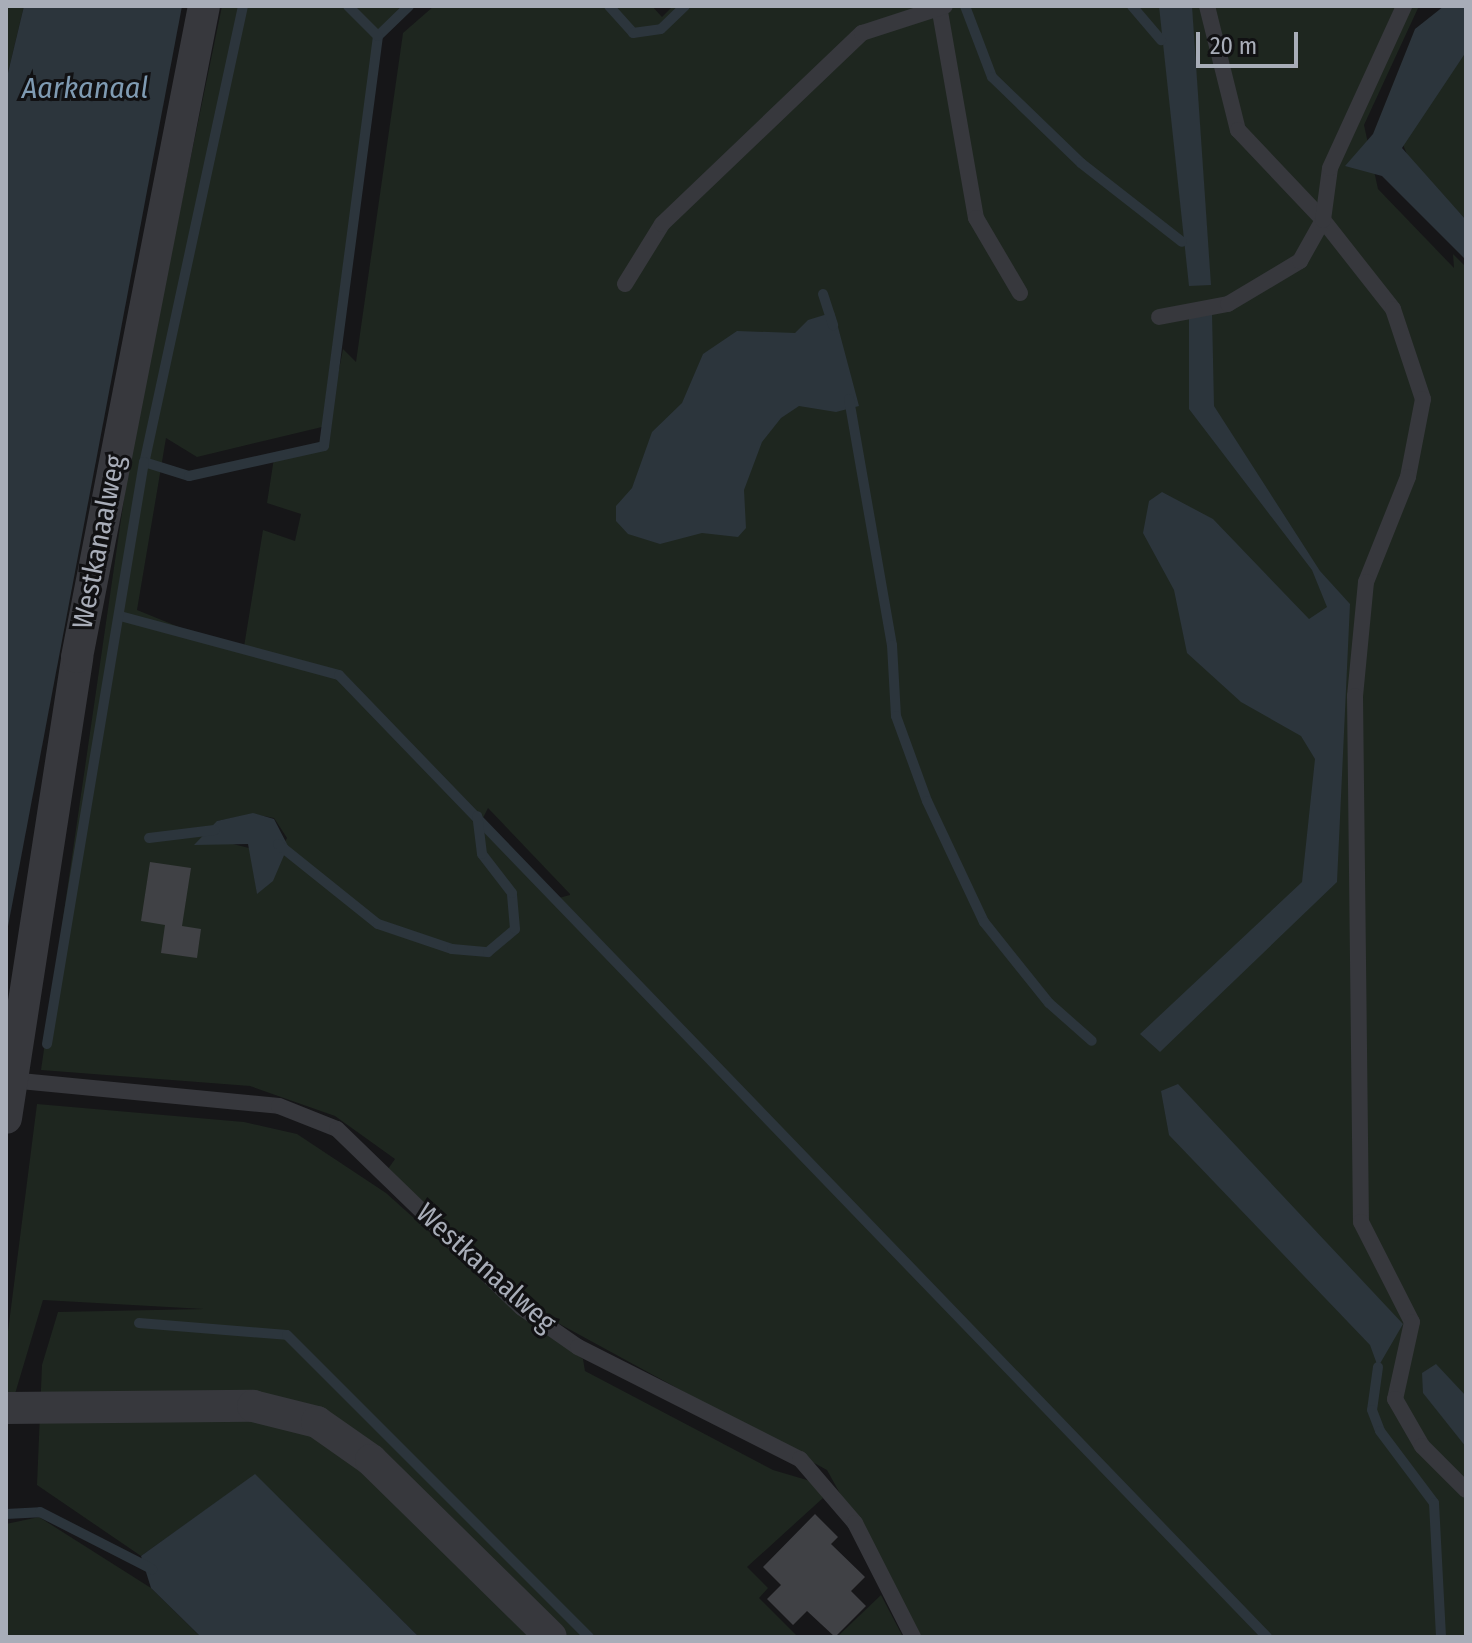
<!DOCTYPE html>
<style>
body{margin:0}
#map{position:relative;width:1472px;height:1643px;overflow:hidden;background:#161618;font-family:"Fira Sans Condensed",sans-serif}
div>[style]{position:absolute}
.green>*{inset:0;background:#1e261f}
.water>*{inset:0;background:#2c353c}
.stream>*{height:10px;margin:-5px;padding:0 5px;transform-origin:5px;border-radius:5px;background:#2c353c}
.building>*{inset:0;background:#404145}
.lane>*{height:16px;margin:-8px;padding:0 8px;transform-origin:8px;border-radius:8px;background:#37383d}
.street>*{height:32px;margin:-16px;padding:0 16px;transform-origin:16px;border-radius:16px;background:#37383d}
span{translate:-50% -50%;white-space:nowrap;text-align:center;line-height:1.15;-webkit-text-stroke:6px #111113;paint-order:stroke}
.street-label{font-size:28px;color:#a8adb8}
.water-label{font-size:30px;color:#7f9bb3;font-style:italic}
.frame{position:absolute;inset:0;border:8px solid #a8adb8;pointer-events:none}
.scale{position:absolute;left:1196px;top:32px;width:102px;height:36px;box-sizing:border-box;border:4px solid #a8adb8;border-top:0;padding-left:10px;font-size:24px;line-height:28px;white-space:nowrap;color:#a8adb8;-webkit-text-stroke:6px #111113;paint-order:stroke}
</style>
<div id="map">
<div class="green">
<i style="clip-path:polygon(6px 6px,24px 6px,6px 81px)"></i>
<i style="clip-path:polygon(evenodd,222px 6px,411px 6px,378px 34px,375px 27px,322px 427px,197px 457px,166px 438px,137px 610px,243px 653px,263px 530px,295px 541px,301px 514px,267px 503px,274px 458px,324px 447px,343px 349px,356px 362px,403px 33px,434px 6px,652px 6px,662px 17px,673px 6px,1419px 6px,1364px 125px,1378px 189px,1454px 268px,1453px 254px,1466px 267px,1466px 1637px,919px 1637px,827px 1470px,534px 1310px,388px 1169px,395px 1159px,335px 1116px,250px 1086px,41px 1070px,133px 437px,222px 6px,488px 808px,570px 894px,570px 895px,559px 898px,482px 820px,488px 808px,222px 6px,253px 814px,274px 818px,287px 838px,257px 892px,253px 849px,225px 842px,217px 821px,253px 814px)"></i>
<i style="clip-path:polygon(1466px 52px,1466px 220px,1410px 162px,1402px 142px)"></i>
<i style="clip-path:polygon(37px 1104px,244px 1122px,297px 1134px,386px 1193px,532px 1324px,583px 1359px,585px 1371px,773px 1470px,817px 1483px,823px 1498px,747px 1567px,768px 1588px,759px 1598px,796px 1635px,419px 1637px,255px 1475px,141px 1556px,37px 1485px,42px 1365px,58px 1312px,204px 1309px,43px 1300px,6px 1424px,6px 1347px)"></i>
<i style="clip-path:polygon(39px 1517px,151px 1588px,201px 1637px,6px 1637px,6px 1524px)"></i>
<i style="clip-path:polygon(881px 1595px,903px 1637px,837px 1637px)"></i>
</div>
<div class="water">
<i style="clip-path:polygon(24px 6px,182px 6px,6px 937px,6px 81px)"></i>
<i style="clip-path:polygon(1159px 6px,1192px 6px,1211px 285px,1189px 286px)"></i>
<i style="clip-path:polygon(1444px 6px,1466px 6px,1466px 52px,1402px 148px,1466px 220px,1466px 260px,1382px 176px,1345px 166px,1373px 134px,1415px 29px)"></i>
<i style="clip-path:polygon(834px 312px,859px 406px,836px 412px,799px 406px,781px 418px,762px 442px,744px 490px,746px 528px,738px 537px,702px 533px,660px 544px,628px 534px,616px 521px,616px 506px,632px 488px,652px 432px,682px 403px,703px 354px,737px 331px,795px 333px,808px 320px)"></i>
<i style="clip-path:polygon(1212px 313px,1214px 406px,1320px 571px,1350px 604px,1337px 882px,1160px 1052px,1140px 1034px,1302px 882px,1315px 759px,1301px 736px,1241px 702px,1187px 653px,1174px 590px,1143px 533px,1149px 501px,1162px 492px,1213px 519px,1309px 619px,1327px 607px,1312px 570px,1189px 409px,1189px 316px)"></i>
<i style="clip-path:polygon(253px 813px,274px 819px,288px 846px,273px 881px,257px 894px,248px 844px,194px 845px,217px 821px)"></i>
<i style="clip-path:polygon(1178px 1084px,1403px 1324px,1378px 1367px,1370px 1345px,1169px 1135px,1161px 1091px)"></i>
<i style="clip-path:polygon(1436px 1364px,1466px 1396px,1466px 1447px,1423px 1393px,1422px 1373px)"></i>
<i style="clip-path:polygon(255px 1474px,419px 1637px,201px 1637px,151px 1588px,141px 1556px)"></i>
</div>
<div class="stream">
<i style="left:243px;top:6px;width:467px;rotate:102.2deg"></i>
<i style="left:144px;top:462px;width:47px;rotate:17.3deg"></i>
<i style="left:189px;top:476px;width:138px;rotate:-12.5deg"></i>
<i style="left:324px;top:446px;width:414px;rotate:-82.5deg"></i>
<i style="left:378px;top:36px;width:43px;rotate:-44.1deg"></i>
<i style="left:348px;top:6px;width:42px;rotate:45deg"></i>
<i style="left:609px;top:6px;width:36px;rotate:48deg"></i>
<i style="left:633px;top:33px;width:28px;rotate:-8deg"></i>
<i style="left:661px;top:29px;width:33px;rotate:-44deg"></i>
<i style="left:965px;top:6px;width:76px;rotate:69.2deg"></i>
<i style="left:992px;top:77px;width:124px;rotate:44deg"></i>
<i style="left:1081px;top:163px;width:128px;rotate:38deg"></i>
<i style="left:1132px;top:6px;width:45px;rotate:49.5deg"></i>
<i style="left:823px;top:294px;width:33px;rotate:72deg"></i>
<i style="left:849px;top:399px;width:250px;rotate:80.1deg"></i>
<i style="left:892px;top:645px;width:71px;rotate:86.8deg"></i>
<i style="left:896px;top:716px;width:90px;rotate:70deg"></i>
<i style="left:927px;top:801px;width:134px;rotate:64.8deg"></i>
<i style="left:984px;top:922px;width:104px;rotate:51.3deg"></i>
<i style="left:1049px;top:1003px;width:57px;rotate:41.5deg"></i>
<i style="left:120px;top:616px;width:227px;rotate:15.1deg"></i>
<i style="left:339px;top:675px;width:1337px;rotate:46.03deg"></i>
<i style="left:149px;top:838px;width:66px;rotate:-6.9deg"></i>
<i style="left:278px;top:844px;width:128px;rotate:38.7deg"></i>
<i style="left:378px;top:924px;width:78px;rotate:18.7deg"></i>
<i style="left:452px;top:949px;width:36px;rotate:5deg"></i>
<i style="left:488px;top:952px;width:35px;rotate:-40deg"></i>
<i style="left:515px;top:929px;width:36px;rotate:-95deg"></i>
<i style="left:512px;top:893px;width:49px;rotate:-127.6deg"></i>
<i style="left:482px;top:854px;width:38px;rotate:-97deg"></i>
<i style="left:47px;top:1044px;width:590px;rotate:-80.54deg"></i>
<i style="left:139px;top:1323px;width:148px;rotate:4.6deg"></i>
<i style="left:287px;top:1335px;width:427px;rotate:45deg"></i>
<i style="left:1378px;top:1367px;width:43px;rotate:97.9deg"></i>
<i style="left:1372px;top:1410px;width:22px;rotate:69deg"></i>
<i style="left:1380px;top:1431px;width:90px;rotate:53.1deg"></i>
<i style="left:1434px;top:1503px;width:134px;rotate:87deg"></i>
<i style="left:6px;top:1514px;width:34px;rotate:-3deg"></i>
<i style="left:40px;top:1512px;width:126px;rotate:27deg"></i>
</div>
<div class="building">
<i style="clip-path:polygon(150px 862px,191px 868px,182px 926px,201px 929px,197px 958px,161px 953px,165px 925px,141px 921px)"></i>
<i style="clip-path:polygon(815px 1514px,838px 1537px,831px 1544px,865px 1577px,851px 1591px,866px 1606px,835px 1637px,807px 1611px,793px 1625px,767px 1599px,781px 1585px,763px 1567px)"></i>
</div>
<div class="lane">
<i style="left:939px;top:6px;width:215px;rotate:80.1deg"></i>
<i style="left:976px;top:218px;width:87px;rotate:59.6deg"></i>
<i style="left:1207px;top:6px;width:128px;rotate:76deg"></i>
<i style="left:1238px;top:130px;width:124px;rotate:46.6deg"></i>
<i style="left:1323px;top:220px;width:113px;rotate:51.8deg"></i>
<i style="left:1393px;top:309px;width:95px;rotate:71.6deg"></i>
<i style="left:1423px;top:399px;width:79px;rotate:100.9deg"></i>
<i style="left:1408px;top:477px;width:113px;rotate:111.8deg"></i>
<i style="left:1366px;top:582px;width:115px;rotate:95.5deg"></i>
<i style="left:1355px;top:696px;width:526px;rotate:89.35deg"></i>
<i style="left:1361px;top:1222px;width:112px;rotate:63deg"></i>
<i style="left:1412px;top:1322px;width:79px;rotate:102.4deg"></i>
<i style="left:1395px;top:1399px;width:54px;rotate:60.1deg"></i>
<i style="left:1422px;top:1446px;width:62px;rotate:45deg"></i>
<i style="left:625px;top:284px;width:70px;rotate:-58.3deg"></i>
<i style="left:662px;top:224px;width:277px;rotate:-43.7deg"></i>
<i style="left:862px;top:33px;width:87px;rotate:-18deg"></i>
<i style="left:1159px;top:317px;width:70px;rotate:-10.7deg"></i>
<i style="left:1228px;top:304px;width:84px;rotate:-30.8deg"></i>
<i style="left:1300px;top:261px;width:47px;rotate:-60.7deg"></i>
<i style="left:1323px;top:220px;width:52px;rotate:-82.3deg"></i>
<i style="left:1330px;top:168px;width:178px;rotate:-65.4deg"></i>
<i style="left:10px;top:1080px;width:270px;rotate:5.5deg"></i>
<i style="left:279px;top:1106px;width:62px;rotate:21.6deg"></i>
<i style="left:337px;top:1129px;width:257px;rotate:44.1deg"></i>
<i style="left:522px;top:1308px;width:68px;rotate:34.9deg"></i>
<i style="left:578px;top:1347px;width:249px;rotate:26.8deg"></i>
<i style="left:800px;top:1459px;width:84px;rotate:49.3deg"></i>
<i style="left:855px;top:1523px;width:128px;rotate:63deg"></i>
</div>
<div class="street">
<i style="left:6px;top:1118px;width:466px;rotate:-81.2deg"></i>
<i style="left:77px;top:657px;width:663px;rotate:-78.96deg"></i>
<i style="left:6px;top:1408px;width:247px;rotate:-0.5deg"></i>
<i style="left:253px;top:1406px;width:66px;rotate:14deg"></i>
<i style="left:317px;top:1422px;width:66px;rotate:35.1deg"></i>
<i style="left:371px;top:1460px;width:252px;rotate:44.5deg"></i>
</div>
<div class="street-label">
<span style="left:99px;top:542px;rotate:-79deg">Westkanaalweg</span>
<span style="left:486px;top:1268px;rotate:42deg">Westkanaalweg</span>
</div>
<div class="water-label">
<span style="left:85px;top:88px">Aarkanaal</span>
</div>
<div class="frame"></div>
<div class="scale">20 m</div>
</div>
